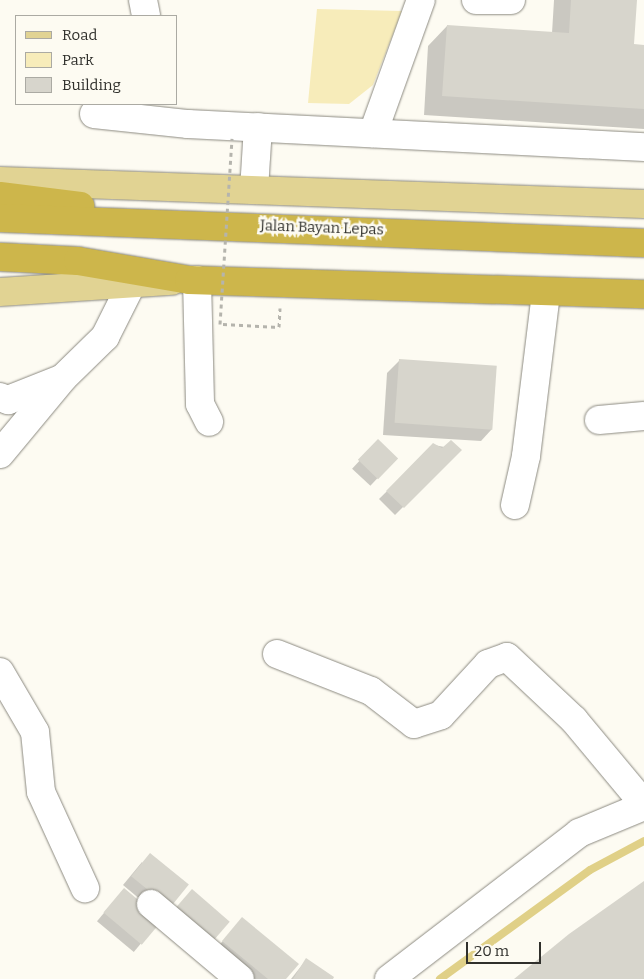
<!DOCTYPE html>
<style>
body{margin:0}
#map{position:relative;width:644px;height:979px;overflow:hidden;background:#fdfbf2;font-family:Bitter,serif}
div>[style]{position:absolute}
.green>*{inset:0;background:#f7ecba}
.shadow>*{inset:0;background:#0003;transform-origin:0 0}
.stream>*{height:8px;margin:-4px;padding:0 4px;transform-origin:4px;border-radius:4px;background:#e0d087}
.building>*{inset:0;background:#d7d5cc;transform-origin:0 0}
.path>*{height:3px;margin-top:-1.5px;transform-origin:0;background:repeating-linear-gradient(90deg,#b5b4ad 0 4px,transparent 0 8px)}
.roads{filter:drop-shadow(0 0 1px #8c8a81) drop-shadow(0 0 1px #8c8a81)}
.minor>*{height:28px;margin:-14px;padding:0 14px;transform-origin:14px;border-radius:14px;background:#fff}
.major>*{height:28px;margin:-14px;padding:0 14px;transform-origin:14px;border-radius:14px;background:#e1d393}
.highway>*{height:28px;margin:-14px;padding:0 14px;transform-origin:14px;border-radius:14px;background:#cdb64b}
.path-bridge>*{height:3px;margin-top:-1.5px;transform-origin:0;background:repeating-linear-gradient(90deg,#b5b4ad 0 4px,transparent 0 8px)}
span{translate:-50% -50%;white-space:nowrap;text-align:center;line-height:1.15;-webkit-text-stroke:5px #fdfbf2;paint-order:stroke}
.street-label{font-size:15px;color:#30302c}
.legend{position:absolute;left:15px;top:15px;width:162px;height:90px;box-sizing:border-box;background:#fdfbf2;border:1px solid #abaaa3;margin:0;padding:6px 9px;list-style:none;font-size:15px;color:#30302c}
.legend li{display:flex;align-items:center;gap:10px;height:25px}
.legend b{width:25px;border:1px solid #abaaa3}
.scale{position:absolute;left:466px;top:942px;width:75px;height:22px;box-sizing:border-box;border:2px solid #30302c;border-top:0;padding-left:6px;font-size:15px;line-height:18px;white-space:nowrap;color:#30302c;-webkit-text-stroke:4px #fdfbf2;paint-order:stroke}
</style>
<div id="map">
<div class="green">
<i style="clip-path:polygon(317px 9px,402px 11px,373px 85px,349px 104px,308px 103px)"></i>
</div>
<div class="shadow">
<i style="clip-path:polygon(554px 0,636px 0,633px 45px,644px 46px,644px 129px,424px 115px,428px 46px,447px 26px,552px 33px)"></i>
<i style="clip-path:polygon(399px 361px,492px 429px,481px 441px,383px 435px,387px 373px)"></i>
<i style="left:378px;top:441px;width:25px;height:38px;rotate:43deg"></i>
<i style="clip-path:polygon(434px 445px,460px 450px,395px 515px,379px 499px)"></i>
<i style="clip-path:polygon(142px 862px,160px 916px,123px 885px)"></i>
<i style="left:124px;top:889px;width:48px;height:42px;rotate:40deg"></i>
<i style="clip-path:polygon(242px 919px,285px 979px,250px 979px,215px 950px)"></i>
<i style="clip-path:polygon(306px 960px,332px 979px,291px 979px)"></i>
</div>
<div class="stream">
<i style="left:440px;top:979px;width:185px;rotate:-36deg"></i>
<i style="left:590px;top:870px;width:61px;rotate:-28.2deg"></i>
</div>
<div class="building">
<i style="clip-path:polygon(571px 0,637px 0,634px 44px,644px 45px,644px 109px,442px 96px,447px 25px,569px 33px)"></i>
<i style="left:399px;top:359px;width:98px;height:64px;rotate:4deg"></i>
<i style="left:378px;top:439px;width:28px;height:29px;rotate:44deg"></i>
<i style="clip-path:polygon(451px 440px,462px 450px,404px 508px,386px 491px,433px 443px,442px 448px)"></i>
<i style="left:150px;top:853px;width:50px;height:30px;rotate:39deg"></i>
<i style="clip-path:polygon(644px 881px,644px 979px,514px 979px,569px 934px)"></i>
<i style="left:124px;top:888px;width:50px;height:32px;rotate:40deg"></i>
<i style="left:192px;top:889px;width:50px;height:31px;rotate:41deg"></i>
<i style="clip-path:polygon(242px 917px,299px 964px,286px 979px,268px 979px,222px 941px)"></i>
<i style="clip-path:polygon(306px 958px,334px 977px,333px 979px,293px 979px)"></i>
</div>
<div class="path">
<i style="left:223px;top:324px;width:56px;rotate:3.1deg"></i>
<i style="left:279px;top:327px;width:19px;rotate:-87deg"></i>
</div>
<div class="roads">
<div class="minor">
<i style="left:143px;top:0;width:16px;rotate:79deg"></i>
<i style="left:476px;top:0;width:35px"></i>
<i style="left:94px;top:114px;width:95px;rotate:6.1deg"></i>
<i style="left:188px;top:124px;width:457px;rotate:2.9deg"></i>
<i style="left:373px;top:133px;width:141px;rotate:-70.2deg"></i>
<i style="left:254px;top:190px;width:63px;rotate:-86.4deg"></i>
<i style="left:197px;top:280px;width:124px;rotate:88.6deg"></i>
<i style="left:200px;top:404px;width:20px;rotate:63deg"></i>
<i style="left:0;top:397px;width:9px;rotate:21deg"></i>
<i style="left:8px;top:400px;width:57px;rotate:-21.6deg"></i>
<i style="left:599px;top:420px;width:45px;rotate:-5.1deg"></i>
<i style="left:0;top:454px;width:99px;rotate:-50.3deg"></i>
<i style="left:63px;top:378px;width:59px;rotate:-44.3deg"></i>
<i style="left:105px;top:337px;width:58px;rotate:-63.4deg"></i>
<i style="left:515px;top:505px;width:50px;rotate:-77.3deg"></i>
<i style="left:526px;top:456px;width:163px;rotate:-83deg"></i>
<i style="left:277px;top:654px;width:101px;rotate:21.5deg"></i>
<i style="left:371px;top:691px;width:54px;rotate:37.5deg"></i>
<i style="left:414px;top:724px;width:28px;rotate:-18deg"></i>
<i style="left:441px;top:715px;width:69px;rotate:-47.3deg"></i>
<i style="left:488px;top:664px;width:20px;rotate:-20deg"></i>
<i style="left:507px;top:657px;width:92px;rotate:43.2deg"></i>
<i style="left:574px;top:720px;width:109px;rotate:50.2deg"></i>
<i style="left:0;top:672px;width:69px;rotate:59.7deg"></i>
<i style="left:35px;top:732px;width:60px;rotate:84.3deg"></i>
<i style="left:41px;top:792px;width:106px;rotate:65.4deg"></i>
<i style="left:151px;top:904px;width:116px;rotate:40.1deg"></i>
<i style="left:389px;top:979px;width:240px;rotate:-37.5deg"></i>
<i style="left:579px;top:833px;width:70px;rotate:-22.6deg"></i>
</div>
<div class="major">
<i style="left:0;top:181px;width:644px;rotate:2.05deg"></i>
<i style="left:0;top:292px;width:172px;rotate:-3.7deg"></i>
</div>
<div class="highway">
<i style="left:0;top:196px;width:81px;rotate:7.1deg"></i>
<i style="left:0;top:218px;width:644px;rotate:2.22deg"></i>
<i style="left:0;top:257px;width:78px;rotate:2.9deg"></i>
<i style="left:78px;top:261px;width:113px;rotate:9.7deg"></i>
<i style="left:189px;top:280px;width:455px;rotate:1.8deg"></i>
</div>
</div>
<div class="path-bridge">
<i style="left:220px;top:324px;width:186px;rotate:-86.3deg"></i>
</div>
<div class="street-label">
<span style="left:322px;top:228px;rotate:2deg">Jalan Bayan Lepas</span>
</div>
<ul class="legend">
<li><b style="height:6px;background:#e1d393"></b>Road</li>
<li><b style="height:14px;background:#f7ecba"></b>Park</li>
<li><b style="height:14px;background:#d7d5cc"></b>Building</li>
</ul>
<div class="scale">20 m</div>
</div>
